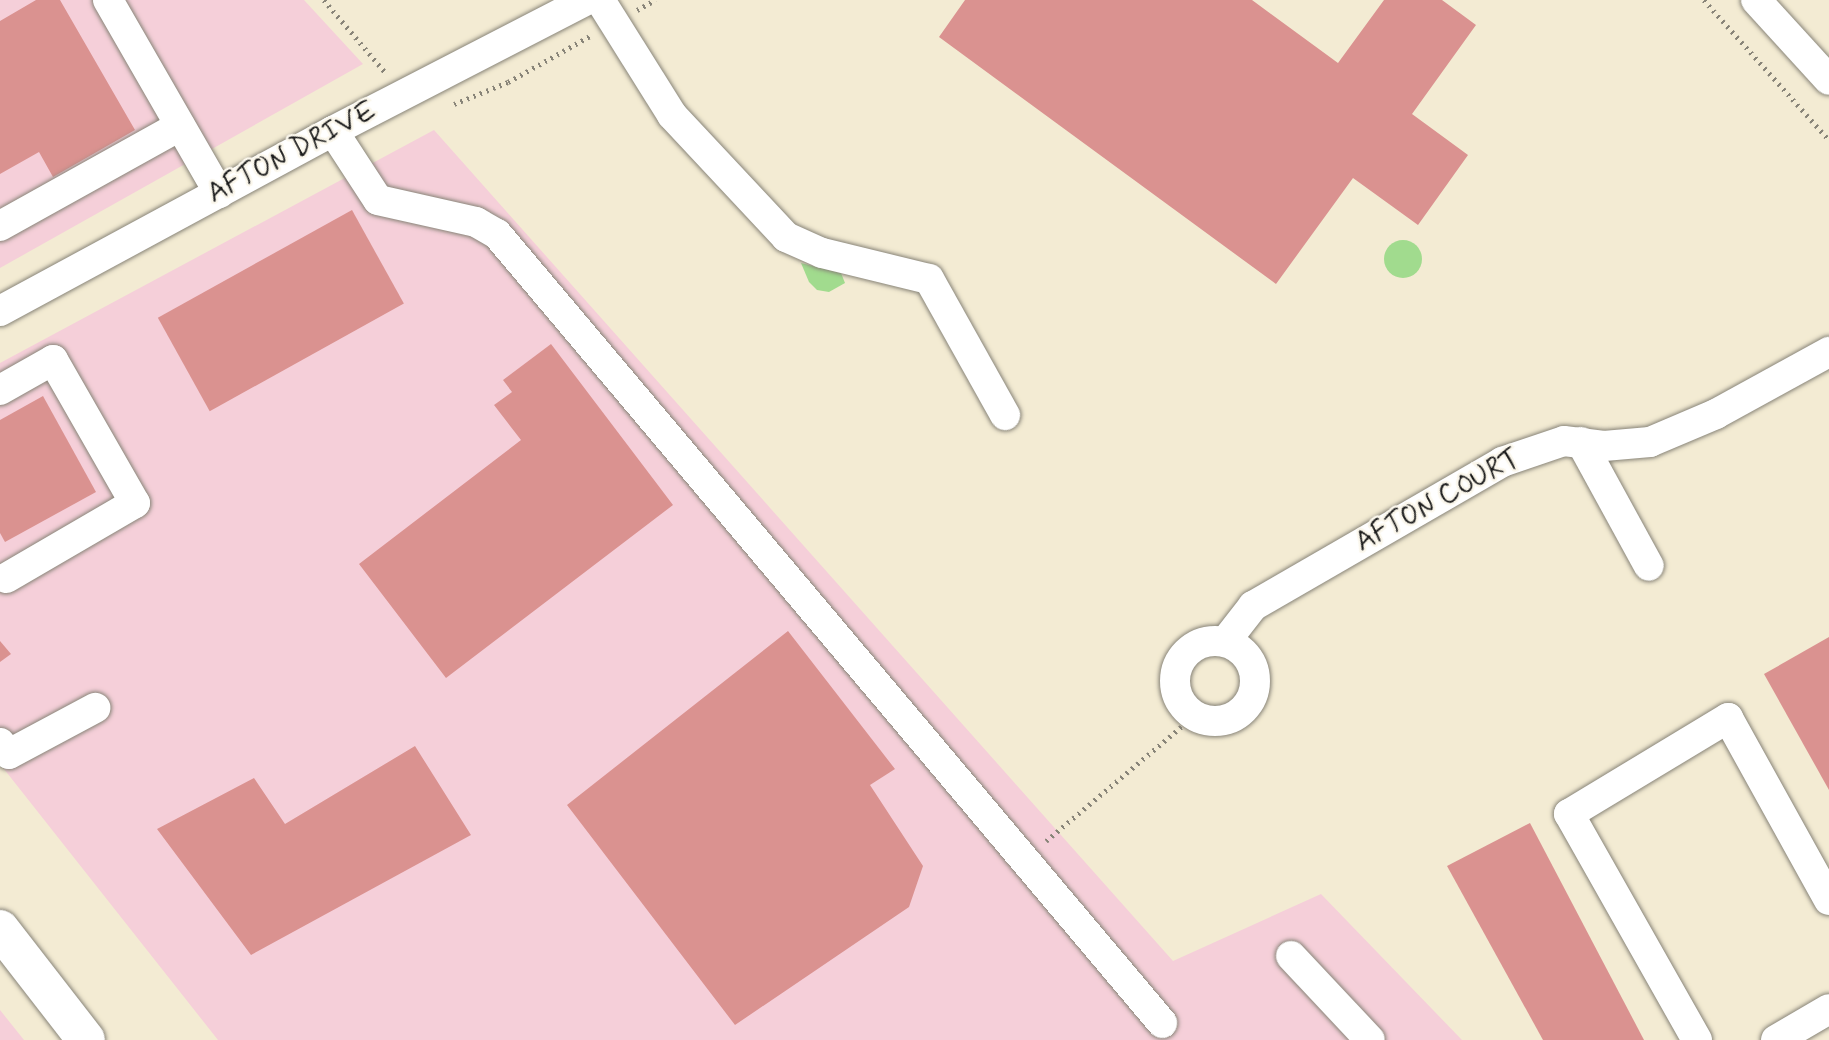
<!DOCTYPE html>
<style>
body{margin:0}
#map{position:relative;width:1829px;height:1040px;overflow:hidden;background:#f3ebd3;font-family:Mynerve,sans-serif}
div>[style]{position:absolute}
.built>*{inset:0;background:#f5cfd9}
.green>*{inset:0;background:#a1db8e}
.round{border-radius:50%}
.building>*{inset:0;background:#da9290;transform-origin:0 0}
.path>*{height:4.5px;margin-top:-2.25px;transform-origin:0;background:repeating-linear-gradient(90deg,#888478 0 2px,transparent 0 7px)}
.roads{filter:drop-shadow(0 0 2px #888478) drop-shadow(0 0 2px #888478)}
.minor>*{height:30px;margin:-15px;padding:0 15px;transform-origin:15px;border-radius:15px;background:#fff}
.minor>.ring{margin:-15px;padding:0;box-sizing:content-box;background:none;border:30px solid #fff;border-radius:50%}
.major>*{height:38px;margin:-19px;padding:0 19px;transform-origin:19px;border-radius:19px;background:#fff}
span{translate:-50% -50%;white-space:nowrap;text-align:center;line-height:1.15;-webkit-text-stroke:5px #fbf7ec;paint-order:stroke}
.street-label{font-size:28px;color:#1c1c1c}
</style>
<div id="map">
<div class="built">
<i style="clip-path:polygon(0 0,304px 0,363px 64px,0 268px)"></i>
<i style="clip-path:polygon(434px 130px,1173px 961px,1321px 894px,1462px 1040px,218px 1040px,0 764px,0 363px)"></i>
<i style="clip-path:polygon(0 1010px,24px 1040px,0 1040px)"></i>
</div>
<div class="green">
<i class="round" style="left:1384px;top:240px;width:38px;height:38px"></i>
<i style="clip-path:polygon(801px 263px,841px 273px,845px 283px,829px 292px,817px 290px,809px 282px)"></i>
</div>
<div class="building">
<i style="clip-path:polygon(36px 0,60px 0,135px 130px,53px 177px,39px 152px,0 174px,0 21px)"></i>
<i style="clip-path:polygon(965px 0,1252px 0,1338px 63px,1384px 0,1442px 0,1476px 25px,1412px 114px,1468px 155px,1418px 225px,1353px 178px,1276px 284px,939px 37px)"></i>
<i style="left:352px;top:210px;width:107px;height:222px;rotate:61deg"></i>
<i style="clip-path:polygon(551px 344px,673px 505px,446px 678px,359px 564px,521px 440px,494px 405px,512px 392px,503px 380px)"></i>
<i style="clip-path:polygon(43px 396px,96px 492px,5px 542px,0 533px,0 420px)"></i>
<i style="clip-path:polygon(788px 631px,895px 769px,870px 785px,923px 866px,909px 907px,735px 1025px,567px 805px)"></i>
<i style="clip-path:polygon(1829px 637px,1829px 790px,1764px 674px)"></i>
<i style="clip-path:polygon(0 641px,11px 654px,0 662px)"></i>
<i style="clip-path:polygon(415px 746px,471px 835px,251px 955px,157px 829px,254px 778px,285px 824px)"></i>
<i style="clip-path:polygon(1530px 823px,1644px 1040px,1543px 1040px,1447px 866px)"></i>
</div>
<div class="path">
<i style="left:324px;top:0;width:94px;rotate:49.7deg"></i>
<i style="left:1704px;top:0;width:188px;rotate:48.2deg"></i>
<i style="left:637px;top:10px;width:21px;rotate:-29deg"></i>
<i style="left:454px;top:104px;width:58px;rotate:-22.2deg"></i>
<i style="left:508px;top:82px;width:94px;rotate:-29.3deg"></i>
<i style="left:1046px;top:841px;width:195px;rotate:-40.2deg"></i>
</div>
<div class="roads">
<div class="minor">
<i style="left:108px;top:0;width:223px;rotate:60.1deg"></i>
<i style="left:600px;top:0;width:136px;rotate:57.9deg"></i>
<i style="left:672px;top:115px;width:167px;rotate:46.9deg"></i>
<i style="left:786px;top:237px;width:39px;rotate:24deg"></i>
<i style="left:822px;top:253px;width:110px;rotate:13.7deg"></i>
<i style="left:929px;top:279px;width:156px;rotate:60.8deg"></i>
<i style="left:1756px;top:0;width:108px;rotate:47.6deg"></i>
<i style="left:333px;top:131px;width:82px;rotate:56.9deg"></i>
<i style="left:378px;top:200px;width:100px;rotate:12.7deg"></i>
<i style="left:476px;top:222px;width:24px;rotate:30deg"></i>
<i style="left:497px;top:234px;width:1032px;rotate:49.87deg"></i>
<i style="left:0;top:226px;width:206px;rotate:-29.1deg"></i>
<i style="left:0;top:311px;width:379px;rotate:-28.4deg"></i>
<i style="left:333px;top:131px;width:286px;rotate:-27.3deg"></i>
<i style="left:0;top:390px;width:61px;rotate:-29.5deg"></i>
<i style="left:53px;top:360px;width:165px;rotate:60.2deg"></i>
<i style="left:135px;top:503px;width:149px;rotate:149.8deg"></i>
<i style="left:1581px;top:442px;width:141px;rotate:61.3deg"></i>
<i class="ring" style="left:1175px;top:641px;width:50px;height:50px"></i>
<i style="left:1225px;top:642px;width:46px;rotate:-52.1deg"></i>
<i style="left:1253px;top:606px;width:288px;rotate:-30deg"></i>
<i style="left:1502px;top:462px;width:65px;rotate:-18.7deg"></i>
<i style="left:1564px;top:441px;width:40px;rotate:7.1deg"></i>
<i style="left:1604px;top:446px;width:46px;rotate:-5deg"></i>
<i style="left:1650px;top:442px;width:72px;rotate:-23deg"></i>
<i style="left:1716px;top:414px;width:129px;rotate:-28.8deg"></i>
<i style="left:0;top:743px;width:14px;rotate:51deg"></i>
<i style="left:9px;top:754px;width:98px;rotate:-28.1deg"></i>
<i style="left:1291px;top:956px;width:115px;rotate:46.8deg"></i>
<i style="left:1697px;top:1040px;width:260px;rotate:-119.5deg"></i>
<i style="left:1569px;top:814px;width:186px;rotate:-31.1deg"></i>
<i style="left:1728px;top:718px;width:208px;rotate:61deg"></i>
<i style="left:1776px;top:1040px;width:61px;rotate:-30.3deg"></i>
</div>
<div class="major">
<i style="left:0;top:929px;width:140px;rotate:52.2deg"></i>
</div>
</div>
<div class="street-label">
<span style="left:292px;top:153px;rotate:-28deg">AFTON DRIVE</span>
<span style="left:1438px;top:501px;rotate:-29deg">AFTON COURT</span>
</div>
</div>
